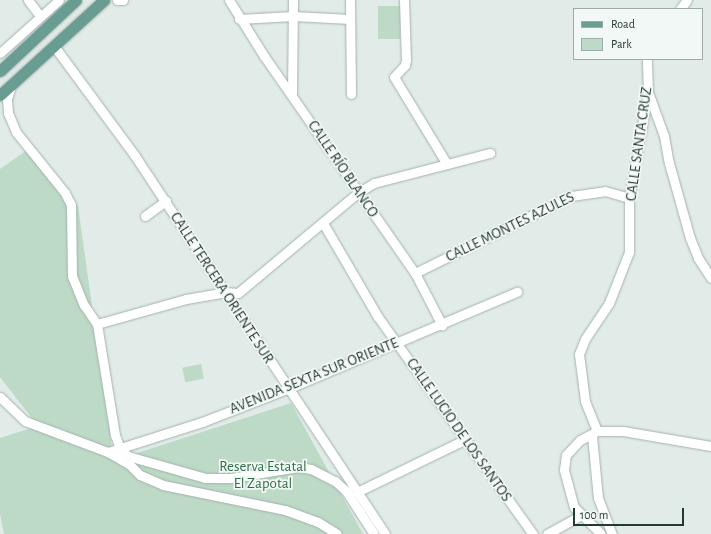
<!DOCTYPE html>
<meta charset="utf-8">
<style>
body{margin:0}
#map{position:relative;width:711px;height:534px;overflow:hidden;background:#e1ebe7;font-family:"Alegreya Sans",sans-serif}
div>[style]{position:absolute}
.green>*{inset:0;background:#bcdac5;transform-origin:0 0}
.roads{filter:drop-shadow(0 0 1px #a4b2ae) drop-shadow(0 0 1px #a4b2ae)}
.minor>*{height:9px;margin:-4.5px;padding:0 4.5px;transform-origin:4.5px;border-radius:4.5px;background:#fff}
.major>*{height:11px;margin:-5.5px;padding:0 5.5px;transform-origin:5.5px;border-radius:5.5px;background:#699d91}
span{translate:-50% -50%;white-space:nowrap;text-align:center;line-height:1.15;-webkit-text-stroke:3.5px #f2f8f5;paint-order:stroke}
.street-label{font-size:15px;color:#233a34}
.park-label{font-size:15px;color:#306e4a}
.legend{position:absolute;left:573px;top:8px;width:130px;height:52px;box-sizing:border-box;background:#f2f8f5;border:1px solid #9faca8;margin:0;padding:5px 7px;list-style:none;font-size:12px;color:#233a34}
.legend li{display:flex;align-items:center;gap:8px;height:20px}
.legend b{width:20px;border:1px solid #9faca8}
.scale{position:absolute;left:573px;top:508px;width:111px;height:18px;box-sizing:border-box;border:2px solid #233a34;border-top:0;padding-left:5px;font-size:12px;line-height:14px;white-space:nowrap;color:#233a34;-webkit-text-stroke:3px #f2f8f5;paint-order:stroke}
</style>
<div id="map">
<div class="green">
<i style="left:378px;top:6px;width:22px;height:33px"></i>
<i style="clip-path:polygon(33px 146px,78px 206px,112px 449px,125px 457px,291px 403px,363px 534px,4px 534px,0 514px,0 438px,38px 426px,0 377px,0 169px)"></i>
<i style="left:201px;top:364px;width:15px;height:19px;rotate:79deg"></i>
</div>
<div class="roads">
<div class="minor">
<i style="left:28px;top:0;width:20px;rotate:53deg"></i>
<i style="left:117px;top:0;width:6px"></i>
<i style="left:229px;top:0;width:66px;rotate:58deg"></i>
<i style="left:264px;top:56px;width:264px;rotate:55.2deg"></i>
<i style="left:415px;top:273px;width:59px;rotate:62.6deg"></i>
<i style="left:350px;top:0;width:94px;rotate:89.4deg"></i>
<i style="left:404px;top:0;width:60px;rotate:88.1deg"></i>
<i style="left:406px;top:60px;width:5px;rotate:101deg"></i>
<i style="left:405px;top:65px;width:16px;rotate:133deg"></i>
<i style="left:394px;top:77px;width:102px;rotate:58.7deg"></i>
<i style="left:680px;top:9px;width:11px;rotate:-52deg"></i>
<i style="left:239px;top:19px;width:54px;rotate:-3.2deg"></i>
<i style="left:293px;top:16px;width:57px;rotate:3deg"></i>
<i style="left:54px;top:46px;width:137px;rotate:53.6deg"></i>
<i style="left:135px;top:156px;width:453px;rotate:56.5deg"></i>
<i style="left:0;top:53px;width:79px;rotate:-41.9deg"></i>
<i style="left:11px;top:85px;width:15px;rotate:106deg"></i>
<i style="left:7px;top:99px;width:14px;rotate:86deg"></i>
<i style="left:8px;top:113px;width:21px;rotate:67deg"></i>
<i style="left:16px;top:132px;width:78px;rotate:51.2deg"></i>
<i style="left:65px;top:193px;width:13px;rotate:63deg"></i>
<i style="left:71px;top:205px;width:71px;rotate:89.2deg"></i>
<i style="left:72px;top:276px;width:31px;rotate:68deg"></i>
<i style="left:84px;top:305px;width:23px;rotate:56deg"></i>
<i style="left:97px;top:324px;width:112px;rotate:80.8deg"></i>
<i style="left:115px;top:435px;width:15px;rotate:70deg"></i>
<i style="left:120px;top:449px;width:11px;rotate:41deg"></i>
<i style="left:128px;top:456px;width:80px;rotate:15.9deg"></i>
<i style="left:205px;top:478px;width:26px"></i>
<i style="left:231px;top:478px;width:68px;rotate:-9.3deg"></i>
<i style="left:298px;top:467px;width:13px;rotate:9deg"></i>
<i style="left:311px;top:469px;width:27px;rotate:27deg"></i>
<i style="left:335px;top:481px;width:15px;rotate:42deg"></i>
<i style="left:346px;top:491px;width:51px;rotate:56.9deg"></i>
<i style="left:648px;top:92px;width:47px;rotate:70deg"></i>
<i style="left:664px;top:136px;width:27px;rotate:80deg"></i>
<i style="left:669px;top:163px;width:78px;rotate:74.4deg"></i>
<i style="left:690px;top:238px;width:22px;rotate:68deg"></i>
<i style="left:698px;top:258px;width:24px;rotate:57deg"></i>
<i style="left:292px;top:95px;width:95px;rotate:-89.4deg"></i>
<i style="left:145px;top:216px;width:26px;rotate:-36deg"></i>
<i style="left:323px;top:223px;width:109px;rotate:59.7deg"></i>
<i style="left:378px;top:317px;width:267px;rotate:54.5deg"></i>
<i style="left:415px;top:273px;width:174px;rotate:-26.3deg"></i>
<i style="left:571px;top:196px;width:34px;rotate:-8deg"></i>
<i style="left:605px;top:191px;width:25px;rotate:16deg"></i>
<i style="left:97px;top:324px;width:92px;rotate:-15.7deg"></i>
<i style="left:186px;top:299px;width:41px;rotate:-9.9deg"></i>
<i style="left:226px;top:292px;width:12px;rotate:5deg"></i>
<i style="left:238px;top:293px;width:158px;rotate:-39.9deg"></i>
<i style="left:359px;top:192px;width:17px;rotate:-31deg"></i>
<i style="left:374px;top:183px;width:120px;rotate:-14.5deg"></i>
<i style="left:0;top:397px;width:35px;rotate:44deg"></i>
<i style="left:25px;top:421px;width:89px;rotate:20.5deg"></i>
<i style="left:108px;top:452px;width:24px;rotate:30deg"></i>
<i style="left:129px;top:464px;width:16px;rotate:45deg"></i>
<i style="left:140px;top:475px;width:25px;rotate:23deg"></i>
<i style="left:163px;top:485px;width:125px;rotate:11.6deg"></i>
<i style="left:285px;top:510px;width:35px;rotate:20deg"></i>
<i style="left:318px;top:522px;width:22px;rotate:32deg"></i>
<i style="left:597px;top:431px;width:32px;rotate:-112deg"></i>
<i style="left:585px;top:401px;width:47px;rotate:-97.3deg"></i>
<i style="left:579px;top:354px;width:16px;rotate:-68deg"></i>
<i style="left:585px;top:339px;width:43px;rotate:-56.3deg"></i>
<i style="left:609px;top:303px;width:55px;rotate:-68.6deg"></i>
<i style="left:629px;top:252px;width:54px;rotate:-90deg"></i>
<i style="left:629px;top:198px;width:108px;rotate:-79.8deg"></i>
<i style="left:648px;top:92px;width:33px;rotate:-92deg"></i>
<i style="left:597px;top:431px;width:19px;rotate:152deg"></i>
<i style="left:580px;top:440px;width:21px;rotate:133deg"></i>
<i style="left:566px;top:455px;width:15px;rotate:98deg"></i>
<i style="left:564px;top:470px;width:38px;rotate:75deg"></i>
<i style="left:574px;top:507px;width:38px;rotate:45deg"></i>
<i style="left:597px;top:431px;width:26px"></i>
<i style="left:623px;top:431px;width:89px;rotate:9.7deg"></i>
<i style="left:592px;top:436px;width:62px;rotate:84.5deg"></i>
<i style="left:598px;top:498px;width:39px;rotate:69deg"></i>
<i style="left:108px;top:452px;width:99px;rotate:-17.7deg"></i>
<i style="left:202px;top:422px;width:91px;rotate:-21.2deg"></i>
<i style="left:287px;top:389px;width:250px;rotate:-22.9deg"></i>
<i style="left:357px;top:492px;width:121px;rotate:-25.9deg"></i>
<i style="left:547px;top:534px;width:39px;rotate:-29deg"></i>
</div>
<div class="major">
<i style="left:0;top:71px;width:104px;rotate:-43.1deg"></i>
<i style="left:0;top:95px;width:141px;rotate:-42.4deg"></i>
</div>
</div>
<div class="street-label">
<span style="left:639px;top:144px;rotate:-82deg">CALLE SANTA CRUZ</span>
<span style="left:343px;top:169px;rotate:56deg">CALLE RÍO BLANCO</span>
<span style="left:510px;top:227px;rotate:-26deg">CALLE MONTES AZULES</span>
<span style="left:222px;top:288px;rotate:57deg">CALLE TERCERA ORIENTE SUR</span>
<span style="left:314px;top:376px;rotate:-22deg">AVENIDA SEXTA SUR ORIENTE</span>
<span style="left:459px;top:430px;rotate:55deg">CALLE LUCIO DE LOS SANTOS</span>
</div>
<div class="park-label">
<span style="left:263px;top:475px">Reserva Estatal<br>El Zapotal</span>
</div>
<ul class="legend">
<li><b style="height:5px;background:#699d91"></b>Road</li>
<li><b style="height:11px;background:#bcdac5"></b>Park</li>
</ul>
<div class="scale">100 m</div>
</div>
